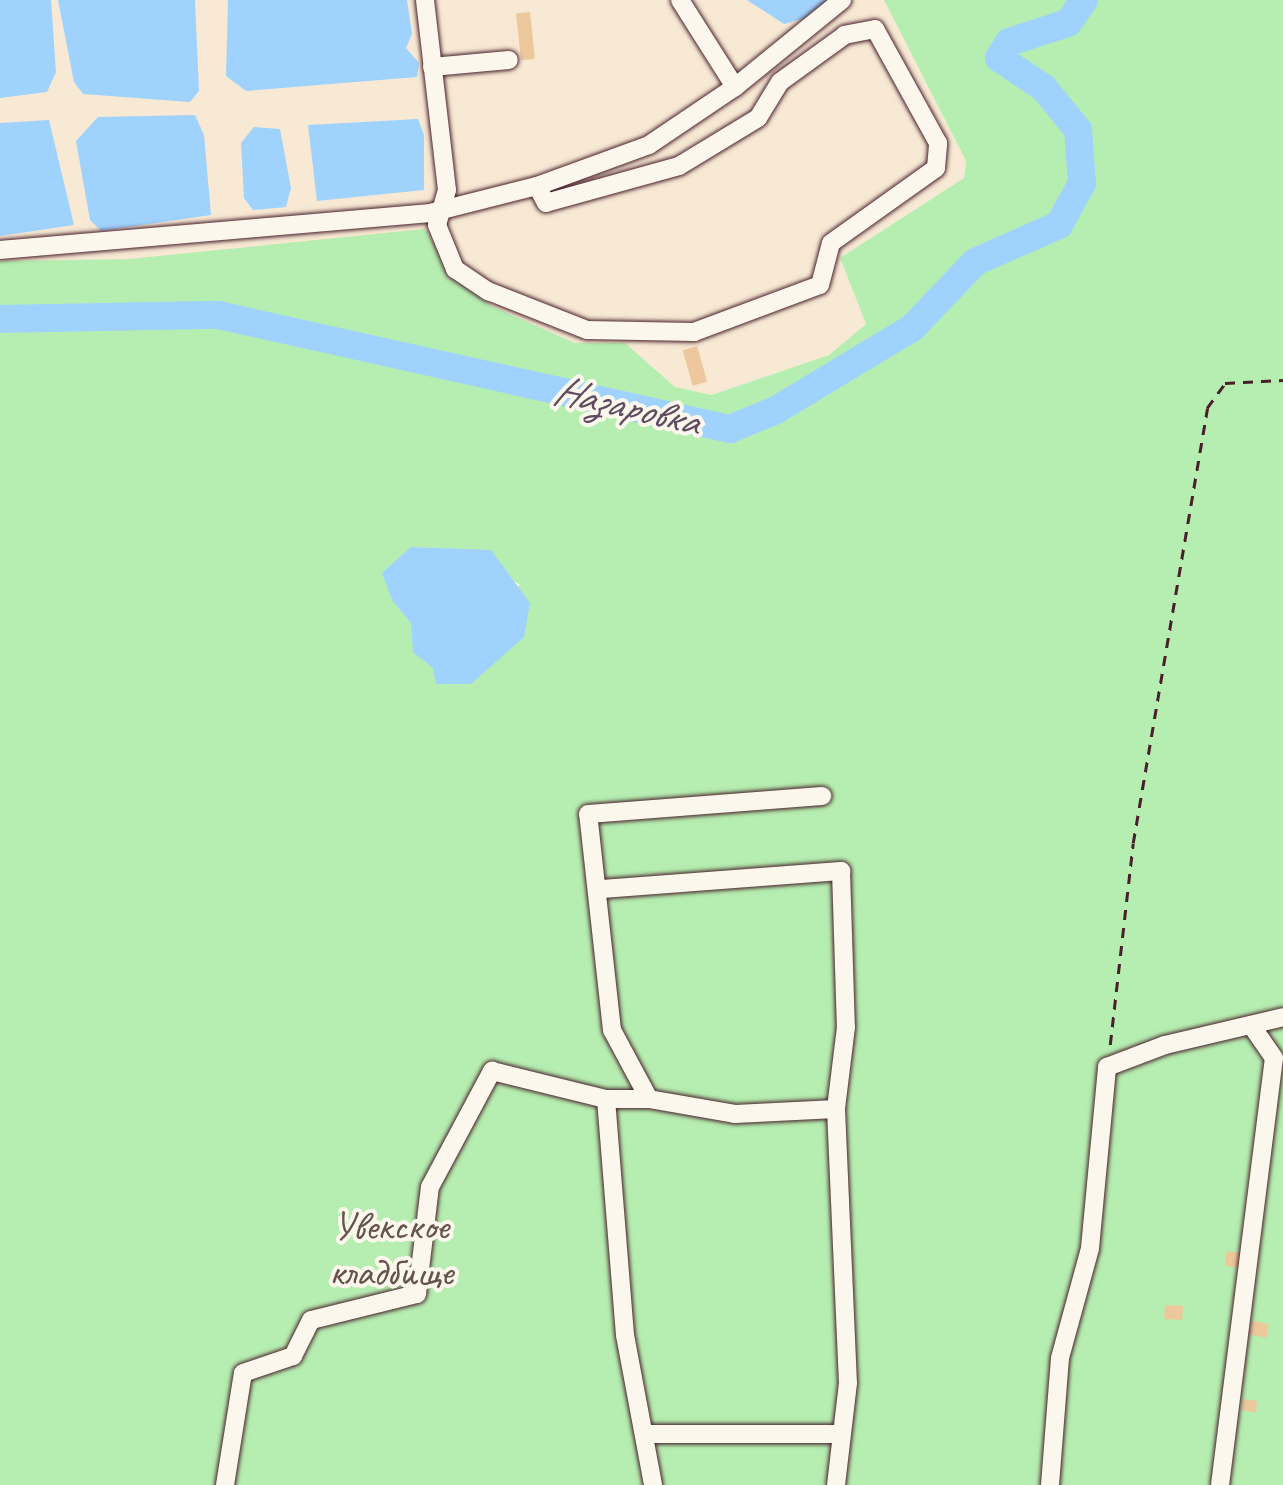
<!DOCTYPE html>
<meta charset="utf-8">
<style>
body{margin:0}
#map{position:relative;width:1283px;height:1485px;overflow:hidden;background:#fbf7ec;font-family:Caveat,sans-serif}
div>[style]{position:absolute}
.built>*{inset:0;background:#f7e9d4}
.green>*{inset:0;background:#b6eeb1}
.water>*{inset:0;background:#9fd3fd}
.river>*{height:28px;margin:-14px;padding:0 14px;transform-origin:14px;border-radius:14px;background:#9fd3fd}
.building>*{inset:0;background:#edc89d;transform-origin:0 0}
.path>*{height:2.5px;margin-top:-1.25px;transform-origin:0;background:repeating-linear-gradient(90deg,#4a1f2b 0 10px,transparent 0 18px)}
.roads{filter:drop-shadow(0 0 2px #4a1f2b) drop-shadow(0 0 2px #4a1f2b)}
.minor>*{height:18px;margin:-9px;padding:0 9px;transform-origin:9px;border-radius:9px;background:#fbf7ec}
span{translate:-50% -50%;white-space:nowrap;text-align:center;line-height:1.15;-webkit-text-stroke:8px #fbf7ec;paint-order:stroke}
.park-label{font-size:40px;color:#65534c}
.water-label{font-size:42px;color:#5f4c60;font-style:italic}
</style>
<div id="map">
<div class="built">
<i style="clip-path:polygon(0 0,884px 0,966px 161px,964px 178px,840px 258px,866px 324px,829px 355px,710px 395px,675px 387px,625px 343px,575px 343px,492px 306px,451px 272px,129px 259px,0 261px)"></i>
</div>
<div class="green">
<i style="clip-path:polygon(evenodd,884px 0,1283px 0,1283px 1485px,0 1485px,0 261px,129px 259px,425px 229px,451px 272px,492px 306px,575px 343px,625px 343px,675px 387px,711px 395px,829px 355px,866px 324px,840px 258px,964px 178px,966px 161px,884px 0,411px 547px,491px 551px,504px 575px,520px 585px,413px 652px,411px 547px)"></i>
</div>
<div class="water">
<i style="clip-path:polygon(0 0,51px 0,56px 72px,47px 92px,0 98px)"></i>
<i style="clip-path:polygon(58px 0,195px 0,199px 91px,190px 102px,83px 94px,74px 82px)"></i>
<i style="clip-path:polygon(228px 0,407px 0,412px 34px,406px 48px,419px 63px,417px 77px,246px 91px,226px 76px)"></i>
<i style="clip-path:polygon(747px 0,838px 0,821px 14px,784px 24px)"></i>
<i style="clip-path:polygon(195px 115px,204px 135px,211px 215px,101px 231px,90px 220px,76px 141px,98px 117px)"></i>
<i style="clip-path:polygon(418px 119px,424px 135px,424px 190px,317px 201px,308px 125px)"></i>
<i style="clip-path:polygon(49px 120px,74px 225px,0 236px,0 123px)"></i>
<i style="clip-path:polygon(254px 127px,280px 129px,291px 188px,286px 207px,253px 210px,244px 198px,241px 143px)"></i>
<i style="clip-path:polygon(411px 547px,491px 550px,530px 603px,524px 637px,471px 684px,436px 684px,433px 668px,413px 652px,411px 623px,392px 600px,382px 573px)"></i>
</div>
<div class="river">
<i style="left:0;top:319px;width:218px;rotate:-1.1deg"></i>
<i style="left:218px;top:315px;width:525px;rotate:12.55deg"></i>
<i style="left:730px;top:429px;width:50px;rotate:-22.4deg"></i>
<i style="left:776px;top:410px;width:159px;rotate:-31.1deg"></i>
<i style="left:912px;top:328px;width:91px;rotate:-46.3deg"></i>
<i style="left:975px;top:262px;width:92px;rotate:-23.8deg"></i>
<i style="left:1059px;top:225px;width:48px;rotate:-61.3deg"></i>
<i style="left:1082px;top:183px;width:53px;rotate:-94.3deg"></i>
<i style="left:1078px;top:130px;width:54px;rotate:-129deg"></i>
<i style="left:1044px;top:88px;width:54px;rotate:-146.3deg"></i>
<i style="left:999px;top:58px;width:19px;rotate:-58deg"></i>
<i style="left:1009px;top:42px;width:62px;rotate:-17.9deg"></i>
<i style="left:1068px;top:23px;width:28px;rotate:-55deg"></i>
</div>
<div class="building">
<i style="left:530px;top:12px;width:47px;height:14px;rotate:84deg"></i>
<i style="left:697px;top:346px;width:37px;height:15px;rotate:74deg"></i>
<i style="left:1227px;top:1251px;width:15px;height:15px;rotate:8deg"></i>
<i style="left:1165px;top:1305px;width:18px;height:14px;rotate:3deg"></i>
<i style="left:1252px;top:1321px;width:17px;height:14px;rotate:10deg"></i>
<i style="clip-path:polygon(1243px 1399px,1257px 1401px,1256px 1413px,1242px 1410px)"></i>
</div>
<div class="path">
<i style="left:1110px;top:1045px;width:203px;rotate:-83.5deg"></i>
<i style="left:1133px;top:843px;width:441px;rotate:-80.3deg"></i>
<i style="left:1207px;top:408px;width:31px;rotate:-54deg"></i>
<i style="left:1225px;top:383px;width:58px;rotate:-3deg"></i>
</div>
<div class="roads">
<div class="minor">
<i style="left:425px;top:0;width:191px;rotate:83.4deg"></i>
<i style="left:447px;top:190px;width:36px;rotate:106deg"></i>
<i style="left:437px;top:225px;width:48px;rotate:67.8deg"></i>
<i style="left:455px;top:269px;width:40px;rotate:34deg"></i>
<i style="left:488px;top:291px;width:106px;rotate:21.5deg"></i>
<i style="left:587px;top:330px;width:107px;rotate:1.1deg"></i>
<i style="left:694px;top:332px;width:134px;rotate:-20.5deg"></i>
<i style="left:820px;top:285px;width:43px;rotate:-75.3deg"></i>
<i style="left:831px;top:243px;width:129px;rotate:-35.5deg"></i>
<i style="left:936px;top:168px;width:25px;rotate:-85deg"></i>
<i style="left:938px;top:143px;width:130px;rotate:-118.9deg"></i>
<i style="left:875px;top:29px;width:31px;rotate:169deg"></i>
<i style="left:845px;top:35px;width:80px;rotate:144.1deg"></i>
<i style="left:780px;top:82px;width:42px;rotate:121.4deg"></i>
<i style="left:758px;top:118px;width:92px;rotate:148.7deg"></i>
<i style="left:679px;top:166px;width:138px;rotate:164.5deg"></i>
<i style="left:546px;top:203px;width:19px;rotate:-118deg"></i>
<i style="left:680px;top:0;width:103px;rotate:57.7deg"></i>
<i style="left:432px;top:67px;width:77px;rotate:-5.2deg"></i>
<i style="left:0;top:250px;width:432px;rotate:-4.9deg"></i>
<i style="left:430px;top:213px;width:110px;rotate:-14.2deg"></i>
<i style="left:537px;top:186px;width:119px;rotate:-20.1deg"></i>
<i style="left:649px;top:145px;width:104px;rotate:-34deg"></i>
<i style="left:735px;top:87px;width:138px;rotate:-39.1deg"></i>
<i style="left:601px;top:889px;width:241px;rotate:-4.3deg"></i>
<i style="left:841px;top:871px;width:156px;rotate:88.2deg"></i>
<i style="left:846px;top:1027px;width:83px;rotate:97deg"></i>
<i style="left:836px;top:1109px;width:274px;rotate:87.5deg"></i>
<i style="left:848px;top:1383px;width:103px;rotate:96.7deg"></i>
<i style="left:606px;top:1099px;width:237px;rotate:85.4deg"></i>
<i style="left:625px;top:1335px;width:153px;rotate:79.4deg"></i>
<i style="left:649px;top:1099px;width:78px;rotate:-118.2deg"></i>
<i style="left:612px;top:1030px;width:217px;rotate:-96.3deg"></i>
<i style="left:588px;top:814px;width:235px;rotate:-4.4deg"></i>
<i style="left:644px;top:1434px;width:197px"></i>
<i style="left:225px;top:1485px;width:113px;rotate:-80.9deg"></i>
<i style="left:243px;top:1373px;width:53px;rotate:-18.8deg"></i>
<i style="left:293px;top:1356px;width:40px;rotate:-63.4deg"></i>
<i style="left:311px;top:1320px;width:109px;rotate:-13.8deg"></i>
<i style="left:417px;top:1294px;width:108px;rotate:-83.1deg"></i>
<i style="left:430px;top:1187px;width:132px;rotate:-61.9deg"></i>
<i style="left:492px;top:1071px;width:117px;rotate:13.8deg"></i>
<i style="left:606px;top:1099px;width:43px"></i>
<i style="left:649px;top:1099px;width:87px;rotate:9.9deg"></i>
<i style="left:735px;top:1114px;width:101px;rotate:-2.8deg"></i>
<i style="left:1050px;top:1485px;width:127px;rotate:-85.5deg"></i>
<i style="left:1060px;top:1358px;width:114px;rotate:-74.7deg"></i>
<i style="left:1090px;top:1248px;width:182px;rotate:-84.6deg"></i>
<i style="left:1107px;top:1067px;width:62px;rotate:-20.8deg"></i>
<i style="left:1165px;top:1045px;width:121px;rotate:-13.3deg"></i>
<i style="left:1220px;top:1485px;width:430px;rotate:-82.8deg"></i>
<i style="left:1274px;top:1058px;width:40px;rotate:-124.9deg"></i>
</div>
</div>
<div class="park-label">
<span style="left:391px;top:1249px">Увекское<br>кладбище</span>
</div>
<div class="water-label">
<span style="left:626px;top:406px;rotate:13deg">Назаровка</span>
</div>
</div>
